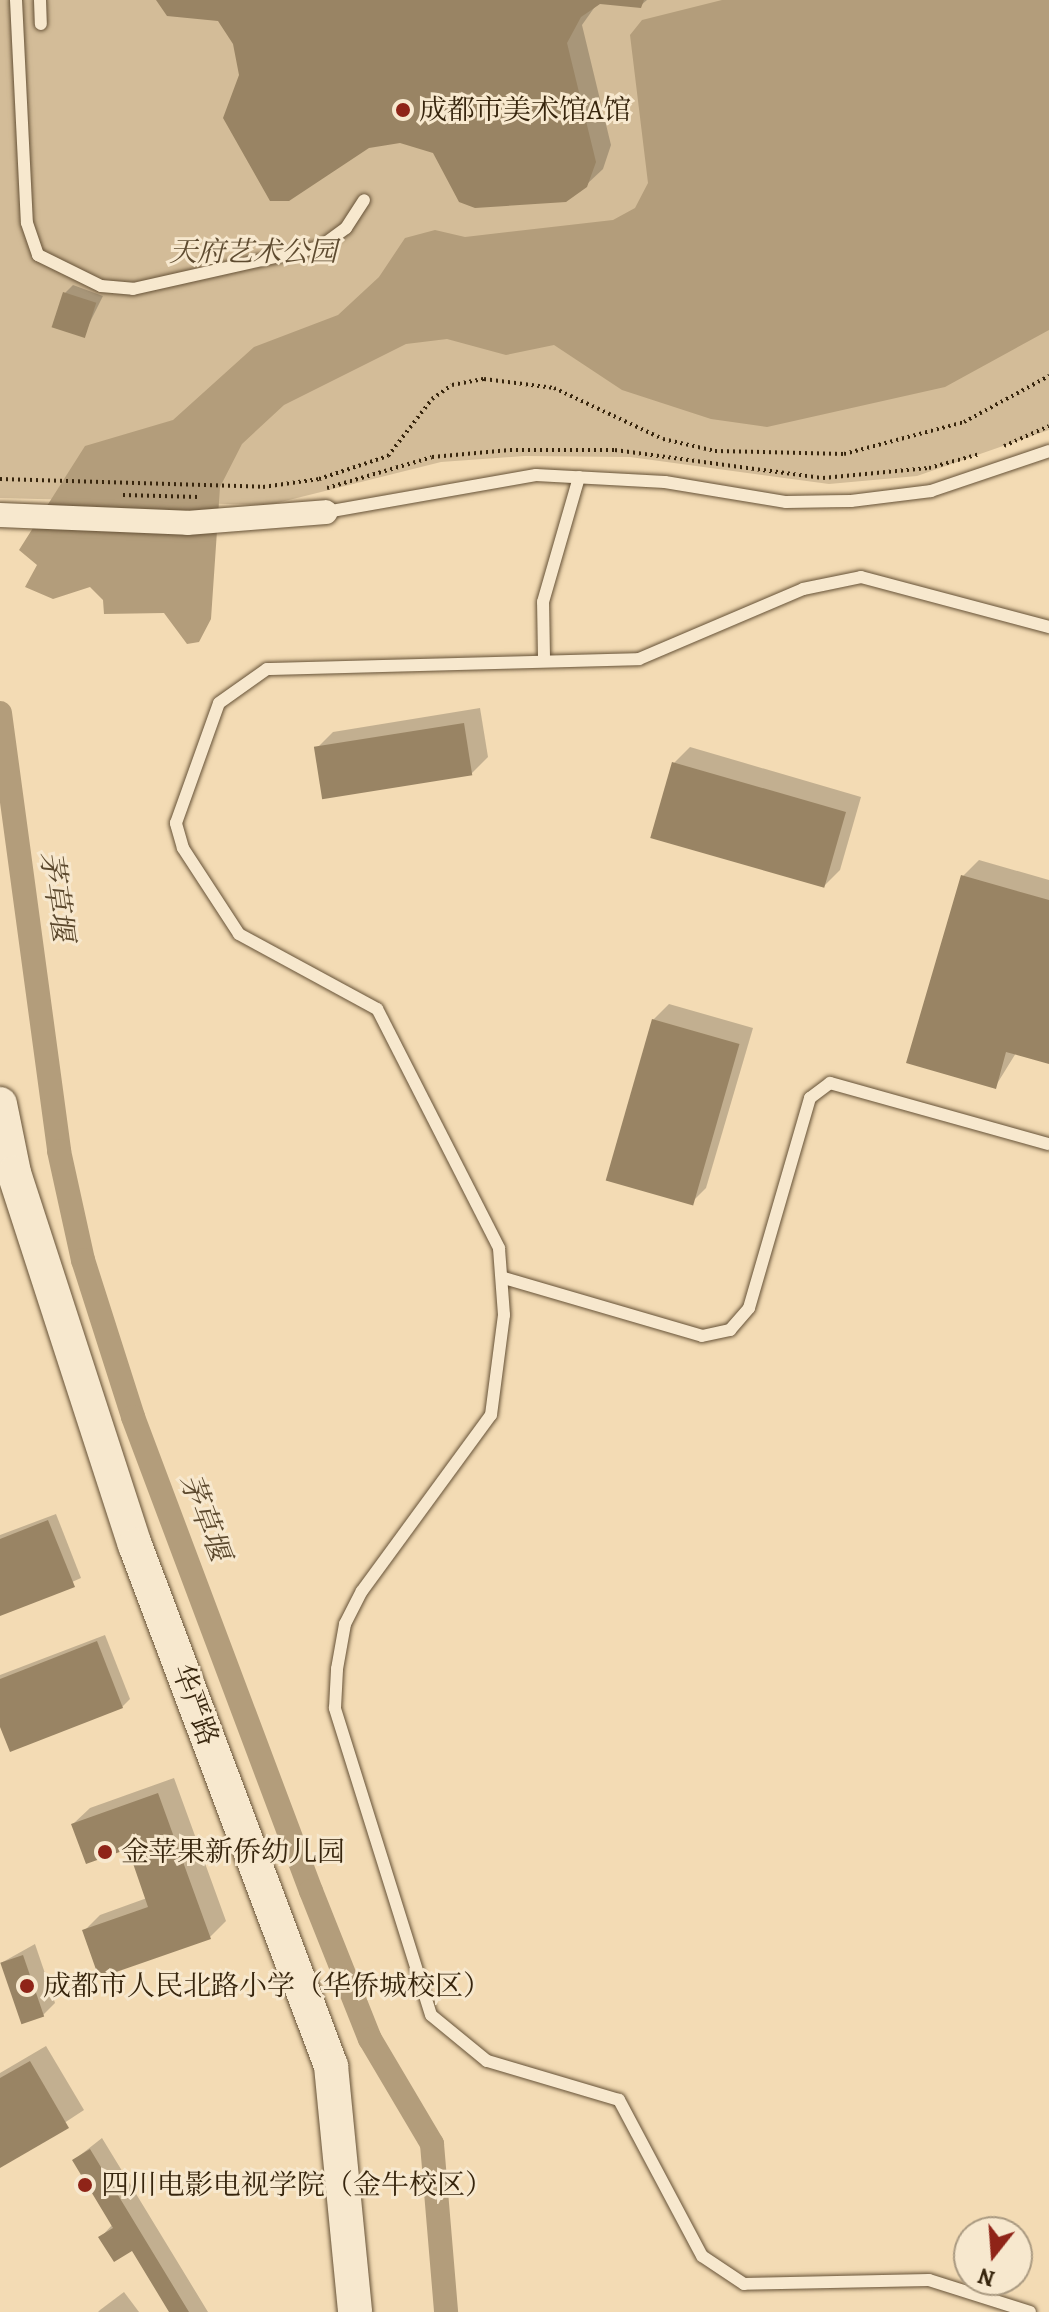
<!DOCTYPE html>
<meta charset="utf-8">
<style>
body{margin:0}
#map{position:relative;width:1049px;height:2312px;overflow:hidden;background:#f3dbb4;font-family:Alegreya,"Noto Serif SC",serif}
div>[style]{position:absolute}
.green>*{inset:0;background:#d3bc98}
.water>*{inset:0;background:#b39d7b}
.shadow>*{inset:0;background:#0003}
.canal>*{height:24px;margin:-12px;padding:0 12px;transform-origin:12px;border-radius:12px;background:#b39d7b}
.building>*{inset:0;background:#998464;transform-origin:0 0}
.path>*{height:4px;margin-top:-2px;transform-origin:0;background:repeating-linear-gradient(90deg,#37250d 0 2px,transparent 0 6px)}
.roads{filter:drop-shadow(0 0 2px #665237) drop-shadow(0 0 2px #665237)}
.lane>*{height:12px;margin:-6px;padding:0 6px;transform-origin:6px;border-radius:6px;background:#f7e8ce}
.street>*{height:24px;margin:-12px;padding:0 12px;transform-origin:12px;border-radius:12px;background:#f7e8ce}
.secondary>*{height:34px;margin:-17px;padding:0 17px;transform-origin:17px;border-radius:17px;background:#f7e8ce}
.dots>*{width:22px;height:22px;translate:-50% -50%;box-sizing:border-box;border:4px solid #f7e8ce;border-radius:50%}
span{translate:-50% -50%;white-space:nowrap;text-align:center;line-height:1.15;-webkit-text-stroke:6px #f7e8ce;paint-order:stroke}
.poi-label{font-size:28px;color:#37250d}
.left{translate:0 -50%;text-align:left}
.park-label{font-size:28px;color:#5e4b30;font-style:italic}
.street-label{font-size:28px;color:#37250d}
.water-label{font-size:30px;color:#5c492e;font-style:italic}
.north{position:absolute;left:953px;top:2216px;width:80px;height:80px;box-sizing:border-box;background:#f7e8ce;border:2px solid #aa9a81;border-radius:50%;rotate:197deg;font-size:22px;font-weight:700;line-height:32px;text-align:center;color:#37250d}
.north::after{content:'';display:block;margin:auto;width:28px;height:36px;background:#8f2418;clip-path:polygon(50% 0,100% 100%,50% 72%,0 100%)}
</style>
<div id="map">
<div class="green">
<i style="clip-path:polygon(0 0,1049px 0,1049px 430px,917px 476px,829px 484px,630px 457px,524px 456px,441px 462px,269px 505px,0 498px)"></i>
</div>
<div class="water">
<i style="clip-path:polygon(722px 0,1049px 0,1049px 330px,945px 387px,767px 427px,711px 419px,622px 390px,554px 345px,506px 355px,447px 339px,406px 344px,284px 405px,242px 444px,220px 487px,211px 619px,199px 642px,187px 644px,164px 613px,104px 614px,103px 600px,90px 587px,53px 599px,25px 587px,37px 565px,19px 550px,85px 446px,173px 420px,254px 347px,338px 315px,379px 277px,405px 238px,435px 230px,465px 237px,613px 220px,635px 208px,648px 183px,630px 35px,642px 20px)"></i>
</div>
<div class="shadow">
<i style="clip-path:polygon(160px 0,647px 0,640px 6px,599px 1px,582px 25px,611px 145px,603px 169px,586px 185px,435px 151px,241px 75px,235px 43px,219px 19px)"></i>
<i style="clip-path:polygon(73px 285px,103px 296px,83px 336px,65px 293px)"></i>
<i style="clip-path:polygon(480px 708px,488px 757px,472px 773px,317px 748px,333px 732px)"></i>
<i style="clip-path:polygon(690px 747px,861px 797px,840px 870px,824px 886px,674px 763px)"></i>
<i style="clip-path:polygon(979px 860px,1049px 880px,1049px 1062px,1016px 1053px,995px 1087px,963px 876px)"></i>
<i style="clip-path:polygon(669px 1004px,753px 1028px,706px 1188px,690px 1204px,653px 1020px)"></i>
<i style="clip-path:polygon(56px 1514px,81px 1578px,0 1614px,0 1535px)"></i>
<i style="clip-path:polygon(105px 1635px,130px 1699px,122px 1707px,0 1722px,0 1675px)"></i>
<i style="clip-path:polygon(174px 1778px,226px 1921px,210px 1937px,84px 1931px,100px 1915px,147px 1898px,129px 1847px,73px 1824px,90px 1808px)"></i>
<i style="clip-path:polygon(35px 1944px,55px 2003px,43px 2015px,1px 1963px)"></i>
<i style="clip-path:polygon(46px 2046px,84px 2110px,0 2165px,0 2073px)"></i>
<i style="clip-path:polygon(102px 2138px,208px 2312px,172px 2312px,133px 2249px,101px 2237px,113px 2224px,74px 2160px)"></i>
<i style="clip-path:polygon(124px 2292px,139px 2312px,98px 2312px,100px 2310px)"></i>
</div>
<div class="canal">
<i style="left:0;top:713px;width:442px;rotate:82.3deg"></i>
<i style="left:59px;top:1151px;width:112px;rotate:77.6deg"></i>
<i style="left:83px;top:1260px;width:165px;rotate:72.3deg"></i>
<i style="left:133px;top:1417px;width:506px;rotate:69.42deg"></i>
<i style="left:311px;top:1891px;width:159px;rotate:68.3deg"></i>
<i style="left:370px;top:2039px;width:122px;rotate:59.4deg"></i>
<i style="left:432px;top:2144px;width:169px;rotate:85.2deg"></i>
</div>
<div class="building">
<i style="clip-path:polygon(156px 0,644px 0,641px 8px,600px 4px,581px 17px,567px 43px,596px 162px,587px 187px,566px 202px,475px 208px,459px 202px,433px 153px,400px 143px,369px 148px,289px 201px,270px 201px,223px 118px,239px 75px,233px 44px,218px 21px,167px 16px)"></i>
<i style="left:63px;top:292px;width:35px;height:37px;rotate:18deg"></i>
<i style="left:464px;top:723px;width:53px;height:152px;rotate:81deg"></i>
<i style="left:672px;top:762px;width:181px;height:79px;rotate:16deg"></i>
<i style="clip-path:polygon(961px 875px,1049px 900px,1049px 1064px,1006px 1052px,996px 1089px,906px 1063px)"></i>
<i style="left:652px;top:1019px;width:91px;height:168px;rotate:16deg"></i>
<i style="clip-path:polygon(48px 1520px,75px 1587px,0 1616px,0 1539px)"></i>
<i style="clip-path:polygon(97px 1641px,123px 1708px,10px 1752px,0 1727px,0 1679px)"></i>
<i style="clip-path:polygon(158px 1793px,211px 1939px,99px 1978px,82px 1930px,148px 1907px,128px 1849px,86px 1864px,71px 1824px)"></i>
<i style="left:23px;top:1955px;width:65px;height:24px;rotate:71deg"></i>
<i style="clip-path:polygon(30px 2061px,69px 2128px,0 2168px,0 2078px)"></i>
<i style="clip-path:polygon(90px 2149px,189px 2312px,169px 2312px,132px 2251px,114px 2262px,98px 2237px,113px 2228px,72px 2160px)"></i>
</div>
<div class="path">
<i style="left:1004px;top:446px;width:49px;rotate:-24deg"></i>
<i style="left:0;top:479px;width:263px;rotate:1.7deg"></i>
<i style="left:263px;top:487px;width:57px;rotate:-8.1deg"></i>
<i style="left:319px;top:479px;width:73px;rotate:-18.4deg"></i>
<i style="left:388px;top:456px;width:72px;rotate:-52.3deg"></i>
<i style="left:432px;top:399px;width:24px;rotate:-35deg"></i>
<i style="left:452px;top:385px;width:33px;rotate:-11deg"></i>
<i style="left:484px;top:379px;width:71px;rotate:7.3deg"></i>
<i style="left:554px;top:388px;width:120px;rotate:25.1deg"></i>
<i style="left:663px;top:439px;width:53px;rotate:13deg"></i>
<i style="left:715px;top:451px;width:129px;rotate:1.3deg"></i>
<i style="left:844px;top:454px;width:124px;rotate:-14.9deg"></i>
<i style="left:964px;top:422px;width:97px;rotate:-28.4deg"></i>
<i style="left:327px;top:488px;width:109px;rotate:-16.4deg"></i>
<i style="left:432px;top:457px;width:78px;rotate:-5.1deg"></i>
<i style="left:510px;top:450px;width:105px"></i>
<i style="left:615px;top:450px;width:210px;rotate:7.7deg"></i>
<i style="left:823px;top:478px;width:106px;rotate:-5.4deg"></i>
<i style="left:929px;top:468px;width:53px;rotate:-15.4deg"></i>
<i style="left:123px;top:495px;width:76px;rotate:1.5deg"></i>
</div>
<div class="roads">
<div class="lane">
<i style="left:16px;top:0;width:223px;rotate:87.2deg"></i>
<i style="left:27px;top:223px;width:34px;rotate:71deg"></i>
<i style="left:38px;top:255px;width:70px;rotate:26.2deg"></i>
<i style="left:101px;top:286px;width:32px;rotate:5deg"></i>
<i style="left:133px;top:289px;width:192px;rotate:-12.7deg"></i>
<i style="left:320px;top:247px;width:32px;rotate:-36deg"></i>
<i style="left:346px;top:228px;width:33px;rotate:-57deg"></i>
<i style="left:40px;top:0;width:24px;rotate:88deg"></i>
<i style="left:326px;top:512px;width:213px;rotate:-10deg"></i>
<i style="left:536px;top:475px;width:129px;rotate:3.1deg"></i>
<i style="left:665px;top:482px;width:123px;rotate:9.4deg"></i>
<i style="left:786px;top:502px;width:65px;rotate:-0.9deg"></i>
<i style="left:851px;top:501px;width:81px;rotate:-7.1deg"></i>
<i style="left:931px;top:491px;width:125px;rotate:-18.7deg"></i>
<i style="left:544px;top:657px;width:55px;rotate:-91deg"></i>
<i style="left:543px;top:602px;width:130px;rotate:-73.9deg"></i>
<i style="left:504px;top:1278px;width:206px;rotate:16.3deg"></i>
<i style="left:702px;top:1336px;width:29px;rotate:-12deg"></i>
<i style="left:730px;top:1330px;width:29px;rotate:-49deg"></i>
<i style="left:749px;top:1308px;width:219px;rotate:-73.8deg"></i>
<i style="left:810px;top:1098px;width:25px;rotate:-37deg"></i>
<i style="left:830px;top:1083px;width:227px;rotate:15.6deg"></i>
<i style="left:1030px;top:2312px;width:106px;rotate:-162.4deg"></i>
<i style="left:929px;top:2280px;width:185px;rotate:178.8deg"></i>
<i style="left:744px;top:2284px;width:50px;rotate:-146.3deg"></i>
<i style="left:702px;top:2256px;width:177px;rotate:-118deg"></i>
<i style="left:619px;top:2100px;width:138px;rotate:-163.5deg"></i>
<i style="left:487px;top:2061px;width:72px;rotate:-140.6deg"></i>
<i style="left:431px;top:2015px;width:322px;rotate:-107.4deg"></i>
<i style="left:335px;top:1708px;width:39px;rotate:-87deg"></i>
<i style="left:337px;top:1669px;width:46px;rotate:-79.9deg"></i>
<i style="left:345px;top:1624px;width:37px;rotate:-63deg"></i>
<i style="left:362px;top:1591px;width:218px;rotate:-53.8deg"></i>
<i style="left:491px;top:1415px;width:101px;rotate:-82.6deg"></i>
<i style="left:504px;top:1315px;width:67px;rotate:-94.3deg"></i>
<i style="left:499px;top:1248px;width:268px;rotate:-117deg"></i>
<i style="left:377px;top:1009px;width:157px;rotate:-151.5deg"></i>
<i style="left:239px;top:934px;width:103px;rotate:-123.1deg"></i>
<i style="left:183px;top:848px;width:26px;rotate:-106deg"></i>
<i style="left:176px;top:823px;width:127px;rotate:-70.3deg"></i>
<i style="left:219px;top:703px;width:59px;rotate:-35.3deg"></i>
<i style="left:267px;top:669px;width:372px;rotate:-1.5deg"></i>
<i style="left:639px;top:659px;width:178px;rotate:-23.1deg"></i>
<i style="left:803px;top:589px;width:59px;rotate:-11.7deg"></i>
<i style="left:861px;top:577px;width:195px;rotate:14.9deg"></i>
</div>
<div class="street">
<i style="left:0;top:515px;width:187px;rotate:2.4deg"></i>
<i style="left:187px;top:523px;width:139px;rotate:-4.5deg"></i>
</div>
<div class="secondary">
<i style="left:0;top:1104px;width:70px;rotate:78.5deg"></i>
<i style="left:14px;top:1173px;width:391px;rotate:72deg"></i>
<i style="left:135px;top:1545px;width:557px;rotate:69.38deg"></i>
<i style="left:331px;top:2066px;width:247px;rotate:84.4deg"></i>
</div>
</div>
<div class="dots">
<i style="left:403px;top:110px;background:#8f2418"></i>
<i style="left:105px;top:1852px;background:#8f2418"></i>
<i style="left:27px;top:1986px;background:#8f2418"></i>
<i style="left:85px;top:2185px;background:#8f2418"></i>
</div>
<div class="poi-label">
<span class="left" style="left:419px;top:110px">成都市美术馆A馆</span>
<span class="left" style="left:121px;top:1852px">金苹果新侨幼儿园</span>
<span class="left" style="left:43px;top:1986px">成都市人民北路小学（华侨城校区）</span>
<span class="left" style="left:101px;top:2185px">四川电影电视学院（金牛校区）</span>
</div>
<div class="park-label">
<span style="left:253px;top:252px">天府艺术公园</span>
</div>
<div class="street-label">
<span style="left:195px;top:1705px;rotate:70deg">华严路</span>
</div>
<div class="water-label">
<span style="left:57px;top:896px;rotate:82deg">茅草堰</span>
<span style="left:205px;top:1517px;rotate:69deg">茅草堰</span>
</div>
<div class="north">N</div>
</div>
